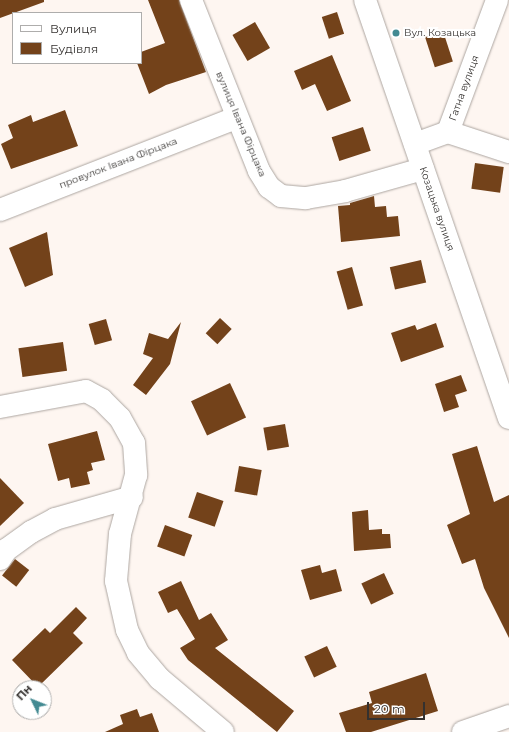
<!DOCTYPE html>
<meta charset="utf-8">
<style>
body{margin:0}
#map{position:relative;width:509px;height:732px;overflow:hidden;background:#fef6f1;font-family:Montserrat,sans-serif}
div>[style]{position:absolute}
.building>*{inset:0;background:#73421a;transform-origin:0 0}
.roads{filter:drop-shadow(0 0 1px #ada6a1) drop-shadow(0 0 1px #ada6a1)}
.minor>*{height:22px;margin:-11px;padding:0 11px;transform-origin:11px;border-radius:11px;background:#fff}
.dots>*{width:11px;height:11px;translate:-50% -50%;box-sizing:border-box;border:2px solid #fff;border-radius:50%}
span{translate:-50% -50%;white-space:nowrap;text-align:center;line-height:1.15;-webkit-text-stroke:4px #fff;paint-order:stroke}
.poi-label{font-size:10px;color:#34312f}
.left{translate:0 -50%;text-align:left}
.street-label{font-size:10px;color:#34312f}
.legend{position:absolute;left:12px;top:12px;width:130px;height:52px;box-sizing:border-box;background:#fff;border:1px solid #aeadac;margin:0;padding:5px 7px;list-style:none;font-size:12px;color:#34312f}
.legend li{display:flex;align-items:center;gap:8px;height:20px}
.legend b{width:20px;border:1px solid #aeadac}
.north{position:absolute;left:12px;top:680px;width:40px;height:40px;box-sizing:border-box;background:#fff;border:1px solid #aeadac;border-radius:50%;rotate:313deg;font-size:11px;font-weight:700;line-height:16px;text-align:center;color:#34312f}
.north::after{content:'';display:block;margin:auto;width:14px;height:18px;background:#438a92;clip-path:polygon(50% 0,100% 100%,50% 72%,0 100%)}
.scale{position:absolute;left:367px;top:702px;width:58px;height:18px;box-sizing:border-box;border:2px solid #34312f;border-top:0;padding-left:5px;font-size:12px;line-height:14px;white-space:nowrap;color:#34312f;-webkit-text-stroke:3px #fff;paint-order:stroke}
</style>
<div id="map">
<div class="building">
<i style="clip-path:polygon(0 0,44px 0,44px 2px,0 18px)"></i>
<i style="clip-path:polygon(148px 0,179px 0,206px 72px,166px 85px,149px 94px,137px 63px,141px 63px,141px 52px,165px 43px)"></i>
<i style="left:337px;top:12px;width:23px;height:16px;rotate:72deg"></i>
<i style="left:255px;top:22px;width:30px;height:26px;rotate:60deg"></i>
<i style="left:443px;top:31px;width:32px;height:19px;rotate:72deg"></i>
<i style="clip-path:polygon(332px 55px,351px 101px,327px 111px,315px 84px,302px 90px,294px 71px)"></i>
<i style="clip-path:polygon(65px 110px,78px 146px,11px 169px,1px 144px,13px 138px,8px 125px,31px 115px,33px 122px)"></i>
<i style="left:363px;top:127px;width:25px;height:33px;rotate:72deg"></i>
<i style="left:475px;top:163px;width:29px;height:26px;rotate:8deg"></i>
<i style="clip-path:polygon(374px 196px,375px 207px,386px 206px,387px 217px,398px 216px,400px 236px,341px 242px,338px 206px,350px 205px,350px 203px)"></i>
<i style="clip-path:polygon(47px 232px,53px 275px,25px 287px,9px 248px)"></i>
<i style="left:421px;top:260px;width:23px;height:32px;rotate:77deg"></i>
<i style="left:352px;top:267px;width:40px;height:16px;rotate:74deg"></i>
<i style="left:220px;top:318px;width:16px;height:21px;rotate:43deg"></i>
<i style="left:106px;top:319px;width:22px;height:18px;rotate:74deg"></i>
<i style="clip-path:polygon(181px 322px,170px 364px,146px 395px,133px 385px,153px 358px,143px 354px,149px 333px,168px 339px)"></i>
<i style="clip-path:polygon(436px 323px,444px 347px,401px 362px,391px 333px,415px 325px,417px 330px)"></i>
<i style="left:63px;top:342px;width:29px;height:45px;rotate:82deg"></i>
<i style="clip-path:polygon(461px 375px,467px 391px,455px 395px,459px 407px,444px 412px,435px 384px)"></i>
<i style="left:230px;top:383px;width:38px;height:43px;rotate:65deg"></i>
<i style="left:285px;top:424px;width:23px;height:22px;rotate:80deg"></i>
<i style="clip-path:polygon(97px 431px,105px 460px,91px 463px,93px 470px,87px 472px,90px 484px,71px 488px,69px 478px,58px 481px,48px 444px)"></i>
<i style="clip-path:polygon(477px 446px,494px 502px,509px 495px,509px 638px,484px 588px,475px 559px,462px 564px,447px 525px,470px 514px,452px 454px)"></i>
<i style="left:239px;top:466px;width:23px;height:26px;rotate:10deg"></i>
<i style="clip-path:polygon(0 478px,24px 503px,0 526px)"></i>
<i style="left:197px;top:492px;width:28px;height:27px;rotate:19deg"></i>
<i style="clip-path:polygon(368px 510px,369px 530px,382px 529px,382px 534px,390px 534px,391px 548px,354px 551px,352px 512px)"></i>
<i style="left:165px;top:525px;width:29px;height:23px;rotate:20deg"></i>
<i style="left:15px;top:559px;width:18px;height:21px;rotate:38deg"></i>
<i style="clip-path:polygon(320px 565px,322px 573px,336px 569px,342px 591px,310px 600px,301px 570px)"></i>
<i style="left:384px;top:573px;width:23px;height:25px;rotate:65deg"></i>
<i style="clip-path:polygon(181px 581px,199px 620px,211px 613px,228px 640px,215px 648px,294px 711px,277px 732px,188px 660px,180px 648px,195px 639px,177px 609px,168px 613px,158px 592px)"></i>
<i style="clip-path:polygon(76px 607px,87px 618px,73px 633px,83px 643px,38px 687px,12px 660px,45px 628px,50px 633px)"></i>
<i style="left:327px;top:646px;width:23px;height:25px;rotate:65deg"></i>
<i style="clip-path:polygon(426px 673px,438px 711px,371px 732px,346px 732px,339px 713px,372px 703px,369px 692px)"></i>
<i style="clip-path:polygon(137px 709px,140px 717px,152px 713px,159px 732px,105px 732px,123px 724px,120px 715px)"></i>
</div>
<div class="roads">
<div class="minor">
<i style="left:191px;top:0;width:184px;rotate:68.3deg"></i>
<i style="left:259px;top:171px;width:19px;rotate:58deg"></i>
<i style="left:269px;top:187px;width:15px;rotate:37deg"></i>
<i style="left:281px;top:196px;width:25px;rotate:5deg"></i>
<i style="left:306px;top:198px;width:40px;rotate:-10deg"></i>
<i style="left:345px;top:191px;width:81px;rotate:-15.8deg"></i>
<i style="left:365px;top:0;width:442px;rotate:71deg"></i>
<i style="left:448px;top:132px;width:141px;rotate:-69.6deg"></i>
<i style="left:415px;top:144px;width:35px;rotate:-20deg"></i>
<i style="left:448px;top:132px;width:64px;rotate:18.2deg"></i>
<i style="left:0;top:210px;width:253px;rotate:-21.3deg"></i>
<i style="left:0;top:407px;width:87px;rotate:-10.5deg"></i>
<i style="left:86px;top:391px;width:18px;rotate:29deg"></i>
<i style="left:102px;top:400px;width:25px;rotate:45deg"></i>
<i style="left:120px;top:418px;width:29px;rotate:61deg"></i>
<i style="left:134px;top:443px;width:32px;rotate:86deg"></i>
<i style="left:136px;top:475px;width:61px;rotate:105.2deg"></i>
<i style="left:120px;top:534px;width:47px;rotate:94.9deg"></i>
<i style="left:116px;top:581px;width:50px;rotate:77.3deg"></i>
<i style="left:127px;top:630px;width:25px;rotate:64deg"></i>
<i style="left:138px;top:653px;width:34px;rotate:50deg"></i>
<i style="left:160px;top:679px;width:82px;rotate:40.1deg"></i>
<i style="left:0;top:559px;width:11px;rotate:-56deg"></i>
<i style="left:6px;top:550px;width:31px;rotate:-36deg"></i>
<i style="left:31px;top:532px;width:27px;rotate:-28deg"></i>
<i style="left:55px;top:519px;width:80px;rotate:-15.9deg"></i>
<i style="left:463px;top:732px;width:49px;rotate:-19.2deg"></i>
</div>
</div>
<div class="dots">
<i style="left:396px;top:33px;background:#438a92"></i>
</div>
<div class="poi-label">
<span class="left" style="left:404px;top:33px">Вул. Козацька</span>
</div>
<div class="street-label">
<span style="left:464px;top:88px;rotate:-70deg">Гатна вулиця</span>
<span style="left:241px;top:124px;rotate:67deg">вулиця Івана Фірцака</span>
<span style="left:118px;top:163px;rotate:-21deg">провулок Івана Фірцака</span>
<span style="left:437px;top:209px;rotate:71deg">Козацька вулиця</span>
</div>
<ul class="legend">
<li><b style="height:5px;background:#fff"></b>Вулиця</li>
<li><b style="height:11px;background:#73421a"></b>Будівля</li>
</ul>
<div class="north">Пн</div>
<div class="scale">20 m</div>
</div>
